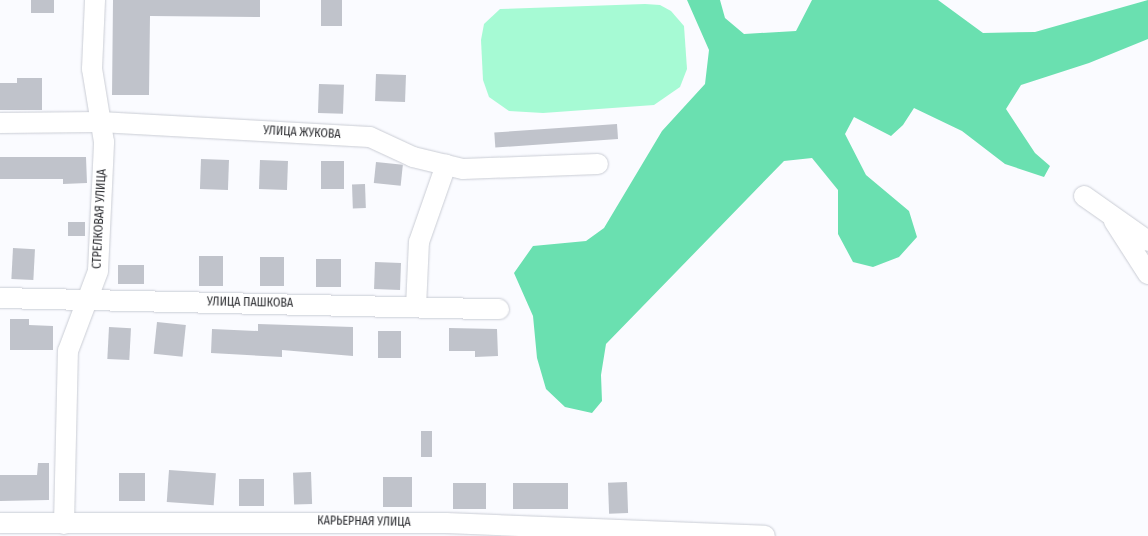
<!DOCTYPE html>
<meta charset="utf-8">
<style>
body{margin:0}
#map{position:relative;width:1148px;height:536px;overflow:hidden;background:#fafbff;font-family:"Fira Sans Condensed",sans-serif}
div>[style]{position:absolute}
.green>*{inset:0;background:#a6fad4}
.forest>*{inset:0;background:#6ae0b0}
.building>*{inset:0;background:#c0c3cb;transform-origin:0 0}
.roads{filter:drop-shadow(0 0 1px #cacdd5) drop-shadow(0 0 1px #cacdd5)}
.minor>*{height:20px;margin:-10px;padding:0 10px;transform-origin:10px;border-radius:10px;background:#fff}
span{translate:-50% -50%;white-space:nowrap;text-align:center;line-height:1.15;-webkit-text-stroke:4px #fff;paint-order:stroke}
.street-label{font-size:12px;color:#2d2e32}
</style>
<div id="map">
<div class="green">
<i style="clip-path:polygon(645px 4px,660px 5px,671px 11px,684px 26px,687px 69px,680px 87px,654px 105px,543px 113px,509px 111px,489px 97px,483px 80px,481px 40px,484px 24px,500px 9px)"></i>
</div>
<div class="forest">
<i style="clip-path:polygon(687px 0,720px 0,725px 18px,744px 34px,796px 31px,812px 0,938px 0,983px 33px,1035px 32px,1148px 0,1148px 39px,1089px 63px,1021px 85px,1006px 109px,1035px 153px,1050px 166px,1044px 177px,1005px 164px,962px 131px,914px 108px,903px 125px,891px 136px,854px 117px,845px 134px,866px 175px,909px 211px,917px 237px,899px 257px,873px 267px,853px 262px,838px 234px,838px 190px,812px 158px,784px 161px,606px 344px,601px 375px,602px 401px,592px 413px,565px 407px,546px 389px,537px 358px,533px 316px,514px 273px,533px 246px,586px 241px,604px 228px,662px 131px,705px 84px,709px 50px)"></i>
</div>
<div class="building">
<i style="left:31px;top:0;width:23px;height:13px"></i>
<i style="clip-path:polygon(113px 0,260px 0,260px 17px,150px 16px,149px 95px,112px 95px)"></i>
<i style="left:321px;top:0;width:21px;height:26px"></i>
<i style="left:376px;top:74px;width:30px;height:27px;rotate:2deg"></i>
<i style="clip-path:polygon(17px 78px,42px 78px,42px 110px,0 110px,0 83px,17px 83px)"></i>
<i style="left:319px;top:84px;width:25px;height:29px;rotate:2deg"></i>
<i style="left:617px;top:124px;width:15px;height:123px;rotate:86deg"></i>
<i style="clip-path:polygon(0 157px,86px 157px,87px 183px,63px 184px,63px 179px,0 179px)"></i>
<i style="left:201px;top:159px;width:28px;height:30px;rotate:2deg"></i>
<i style="left:260px;top:160px;width:28px;height:29px;rotate:2deg"></i>
<i style="left:321px;top:161px;width:23px;height:28px"></i>
<i style="left:376px;top:162px;width:27px;height:21px;rotate:6deg"></i>
<i style="left:365px;top:184px;width:24px;height:13px;rotate:88deg"></i>
<i style="left:68px;top:222px;width:17px;height:14px"></i>
<i style="left:13px;top:248px;width:22px;height:31px;rotate:3deg"></i>
<i style="left:199px;top:256px;width:24px;height:30px"></i>
<i style="left:260px;top:257px;width:24px;height:29px"></i>
<i style="left:316px;top:259px;width:25px;height:28px"></i>
<i style="left:375px;top:262px;width:26px;height:27px;rotate:2deg"></i>
<i style="left:118px;top:265px;width:26px;height:19px"></i>
<i style="clip-path:polygon(10px 319px,29px 319px,29px 325px,53px 326px,53px 350px,10px 350px)"></i>
<i style="left:157px;top:322px;width:29px;height:32px;rotate:6deg"></i>
<i style="clip-path:polygon(258px 324px,353px 327px,353px 356px,282px 350px,282px 357px,211px 353px,212px 329px,258px 331px)"></i>
<i style="left:109px;top:327px;width:22px;height:32px;rotate:3deg"></i>
<i style="clip-path:polygon(449px 328px,497px 329px,498px 356px,475px 357px,475px 351px,449px 351px)"></i>
<i style="left:378px;top:331px;width:23px;height:27px"></i>
<i style="left:421px;top:431px;width:11px;height:26px"></i>
<i style="clip-path:polygon(38px 463px,49px 463px,49px 500px,0 501px,0 475px,37px 475px)"></i>
<i style="left:169px;top:470px;width:47px;height:32px;rotate:4deg"></i>
<i style="left:311px;top:472px;width:32px;height:18px;rotate:88deg"></i>
<i style="left:119px;top:473px;width:26px;height:28px"></i>
<i style="left:383px;top:477px;width:29px;height:30px"></i>
<i style="left:239px;top:479px;width:25px;height:27px"></i>
<i style="left:627px;top:482px;width:31px;height:19px;rotate:88deg"></i>
<i style="left:453px;top:483px;width:33px;height:26px"></i>
<i style="left:513px;top:483px;width:55px;height:26px"></i>
</div>
<div class="roads">
<div class="minor">
<i style="left:0;top:123px;width:100px;rotate:-0.6deg"></i>
<i style="left:100px;top:122px;width:270px;rotate:3.2deg"></i>
<i style="left:370px;top:137px;width:47px;rotate:24.9deg"></i>
<i style="left:413px;top:157px;width:51px;rotate:13.5deg"></i>
<i style="left:463px;top:169px;width:135px;rotate:-2.1deg"></i>
<i style="left:1084px;top:196px;width:78px;rotate:35.1deg"></i>
<i style="left:1114px;top:221px;width:63px;rotate:57.3deg"></i>
<i style="left:0;top:298px;width:499px;rotate:1.3deg"></i>
<i style="left:416px;top:307px;width:65px;rotate:-87.4deg"></i>
<i style="left:419px;top:242px;width:82px;rotate:-70.7deg"></i>
<i style="left:0;top:523px;width:446px"></i>
<i style="left:446px;top:523px;width:319px;rotate:2.3deg"></i>
<i style="left:64px;top:524px;width:173px;rotate:-88.7deg"></i>
<i style="left:68px;top:351px;width:85px;rotate:-69.4deg"></i>
<i style="left:98px;top:271px;width:129px;rotate:-87.3deg"></i>
<i style="left:104px;top:142px;width:74px;rotate:-99.3deg"></i>
<i style="left:92px;top:69px;width:69px;rotate:-87.5deg"></i>
</div>
</div>
<div class="street-label">
<span style="left:302px;top:133px;rotate:3deg">УЛИЦА ЖУКОВА</span>
<span style="left:100px;top:219px;rotate:-87deg">СТРЕЛКОВАЯ УЛИЦА</span>
<span style="left:250px;top:303px;rotate:1deg">УЛИЦА ПАШКОВА</span>
<span style="left:364px;top:522px;rotate:1deg">КАРЬЕРНАЯ УЛИЦА</span>
</div>
</div>
